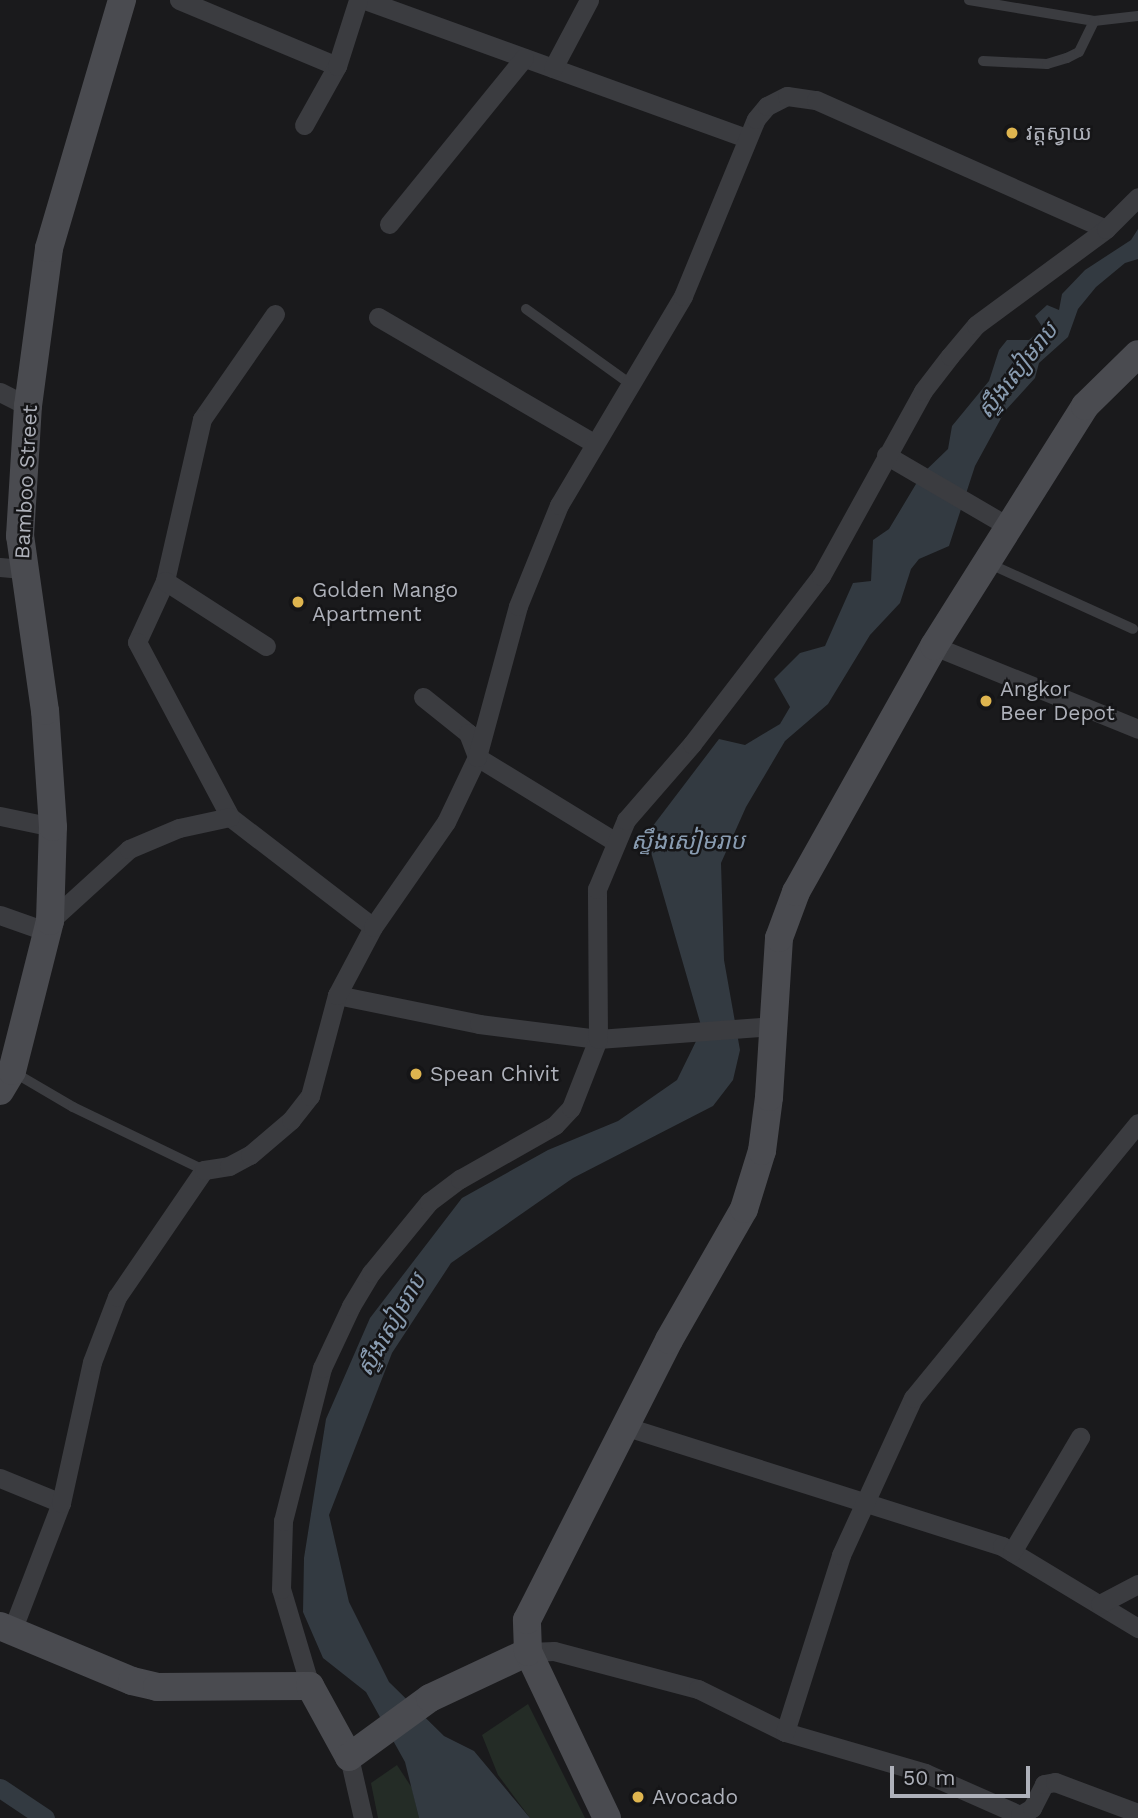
<!DOCTYPE html>
<meta charset="utf-8">
<style>
body{margin:0}
#map{position:relative;width:1138px;height:1818px;overflow:hidden;background:#1a1a1c;font-family:"Work Sans","Noto Sans Khmer",sans-serif}
div>[style]{position:absolute}
.green>*{inset:0;background:#242c26}
.water>*{inset:0;background:#333a41}
.canal>*{height:19px;margin:-9.5px;padding:0 9.5px;transform-origin:9.5px;border-radius:9.5px;background:#333a41}
.lane>*{height:10px;margin:-5px;padding:0 5px;transform-origin:5px;border-radius:5px;background:#3b3c40}
.street>*{height:19px;margin:-9.5px;padding:0 9.5px;transform-origin:9.5px;border-radius:9.5px;background:#3b3c40}
.secondary>*{height:28px;margin:-14px;padding:0 14px;transform-origin:14px;border-radius:14px;background:#4a4b50}
.dots>*{width:19px;height:19px;translate:-50% -50%;box-sizing:border-box;border:4px solid #151517;border-radius:50%}
span{translate:-50% -50%;white-space:nowrap;text-align:center;line-height:1.15;-webkit-text-stroke:5px #151517;paint-order:stroke}
.poi-label{font-size:21px;color:#aeb1ba}
.left{translate:0 -50%;text-align:left}
.street-label{font-size:21px;color:#aeb1ba}
.water-label{font-size:23px;color:#899cb1;font-style:italic}
.scale{position:absolute;left:890px;top:1766px;width:140px;height:32px;box-sizing:border-box;border:4px solid #aeb1ba;border-top:0;padding-left:9px;font-size:21px;line-height:24px;white-space:nowrap;color:#aeb1ba;-webkit-text-stroke:5px #151517;paint-order:stroke}
</style>
<div id="map">
<div class="green">
<i style="clip-path:polygon(528px 1704px,585px 1818px,530px 1818px,498px 1775px,482px 1735px)"></i>
<i style="clip-path:polygon(397px 1765px,412px 1788px,419px 1818px,378px 1818px,371px 1783px)"></i>
</div>
<div class="water">
<i style="clip-path:polygon(1138px 229px,1138px 259px,1125px 263px,1096px 287px,1078px 309px,1068px 337px,1039px 363px,1035px 378px,1005px 411px,975px 466px,949px 546px,919px 559px,911px 569px,900px 603px,870px 635px,828px 704px,785px 741px,746px 807px,721px 863px,724px 960px,740px 1050px,733px 1080px,713px 1106px,573px 1178px,451px 1263px,392px 1353px,329px 1515px,349px 1602px,389px 1682px,444px 1736px,474px 1751px,530px 1818px,419px 1818px,405px 1762px,366px 1692px,323px 1658px,303px 1612px,304px 1558px,326px 1419px,370px 1318px,462px 1198px,548px 1150px,618px 1121px,677px 1080px,702px 1029px,646px 835px,719px 739px,745px 745px,780px 724px,790px 707px,774px 679px,800px 653px,825px 646px,853px 583px,871px 581px,873px 540px,889px 529px,922px 474px,948px 449px,952px 426px,989px 381px,999px 350px,1007px 340px,1029px 340px,1043px 328px,1035px 316px,1047px 305px,1059px 310px,1062px 294px,1085px 270px,1131px 240px)"></i>
</div>
<div class="canal">
<i style="left:0;top:1788px;width:54px;rotate:33.7deg"></i>
</div>
<div class="lane">
<i style="left:969px;top:0;width:127px;rotate:9.5deg"></i>
<i style="left:1094px;top:21px;width:44px;rotate:-6.5deg"></i>
<i style="left:983px;top:61px;width:64px;rotate:2.7deg"></i>
<i style="left:1047px;top:64px;width:21px;rotate:-17deg"></i>
<i style="left:1067px;top:58px;width:13px;rotate:-27deg"></i>
<i style="left:1079px;top:52px;width:34px;rotate:-64deg"></i>
<i style="left:526px;top:309px;width:127px;rotate:35.7deg"></i>
<i style="left:990px;top:564px;width:157px;rotate:24.4deg"></i>
<i style="left:15px;top:1073px;width:67px;rotate:30.4deg"></i>
<i style="left:73px;top:1107px;width:145px;rotate:25.7deg"></i>
</div>
<div class="street">
<i style="left:179px;top:0;width:171px;rotate:22.7deg"></i>
<i style="left:365px;top:0;width:405px;rotate:19.9deg"></i>
<i style="left:553px;top:68px;width:77px;rotate:-62.1deg"></i>
<i style="left:304px;top:125px;width:68px;rotate:-60.8deg"></i>
<i style="left:337px;top:66px;width:69px;rotate:-72.3deg"></i>
<i style="left:389px;top:224px;width:214px;rotate:-50.9deg"></i>
<i style="left:275px;top:314px;width:128px;rotate:124.8deg"></i>
<i style="left:202px;top:419px;width:166px;rotate:102.9deg"></i>
<i style="left:165px;top:581px;width:67px;rotate:114.7deg"></i>
<i style="left:137px;top:642px;width:198px;rotate:62deg"></i>
<i style="left:230px;top:817px;width:180px;rotate:37.6deg"></i>
<i style="left:378px;top:317px;width:250px;rotate:30.3deg"></i>
<i style="left:0;top:392px;width:31px;rotate:27deg"></i>
<i style="left:886px;top:455px;width:143px;rotate:30.3deg"></i>
<i style="left:0;top:567px;width:22px;rotate:5deg"></i>
<i style="left:165px;top:581px;width:120px;rotate:32.8deg"></i>
<i style="left:934px;top:646px;width:220px;rotate:22.1deg"></i>
<i style="left:423px;top:697px;width:58px;rotate:38.7deg"></i>
<i style="left:468px;top:733px;width:26px;rotate:69deg"></i>
<i style="left:477px;top:757px;width:161px;rotate:31.5deg"></i>
<i style="left:0;top:816px;width:54px;rotate:11.7deg"></i>
<i style="left:0;top:915px;width:51px;rotate:19.5deg"></i>
<i style="left:50px;top:921px;width:107px;rotate:-42.3deg"></i>
<i style="left:129px;top:849px;width:54px;rotate:-22.8deg"></i>
<i style="left:179px;top:828px;width:52px;rotate:-12.2deg"></i>
<i style="left:337px;top:995px;width:145px;rotate:11.5deg"></i>
<i style="left:479px;top:1024px;width:120px;rotate:7.2deg"></i>
<i style="left:598px;top:1039px;width:177px;rotate:-4.2deg"></i>
<i style="left:627px;top:1427px;width:393px;rotate:17.6deg"></i>
<i style="left:1002px;top:1546px;width:159px;rotate:31.1deg"></i>
<i style="left:0;top:1478px;width:66px;rotate:22.3deg"></i>
<i style="left:1012px;top:1552px;width:134px;rotate:-59.4deg"></i>
<i style="left:1100px;top:1604px;width:43px;rotate:-27.8deg"></i>
<i style="left:13px;top:1628px;width:134px;rotate:-69deg"></i>
<i style="left:61px;top:1503px;width:144px;rotate:-77.6deg"></i>
<i style="left:92px;top:1362px;width:70px;rotate:-69deg"></i>
<i style="left:117px;top:1297px;width:154px;rotate:-55.6deg"></i>
<i style="left:204px;top:1170px;width:25px;rotate:-9deg"></i>
<i style="left:229px;top:1166px;width:24px;rotate:-28deg"></i>
<i style="left:250px;top:1155px;width:54px;rotate:-40.5deg"></i>
<i style="left:291px;top:1120px;width:31px;rotate:-52deg"></i>
<i style="left:310px;top:1096px;width:105px;rotate:-75deg"></i>
<i style="left:337px;top:995px;width:77px;rotate:-62.1deg"></i>
<i style="left:373px;top:927px;width:128px;rotate:-55.2deg"></i>
<i style="left:446px;top:822px;width:72px;rotate:-64.5deg"></i>
<i style="left:477px;top:757px;width:156px;rotate:-74.8deg"></i>
<i style="left:518px;top:606px;width:109px;rotate:-67.9deg"></i>
<i style="left:559px;top:505px;width:243px;rotate:-59.3deg"></i>
<i style="left:683px;top:296px;width:191px;rotate:-67.6deg"></i>
<i style="left:756px;top:119px;width:17px;rotate:-50deg"></i>
<i style="left:767px;top:106px;width:22px;rotate:-27deg"></i>
<i style="left:787px;top:96px;width:29px;rotate:8deg"></i>
<i style="left:816px;top:100px;width:317px;rotate:24deg"></i>
<i style="left:528px;top:1652px;width:26px;rotate:-2deg"></i>
<i style="left:554px;top:1651px;width:149px;rotate:14.8deg"></i>
<i style="left:698px;top:1689px;width:97px;rotate:26.3deg"></i>
<i style="left:785px;top:1732px;width:146px;rotate:16.3deg"></i>
<i style="left:925px;top:1773px;width:104px;rotate:23.9deg"></i>
<i style="left:1020px;top:1815px;width:14px;rotate:-30deg"></i>
<i style="left:1032px;top:1808px;width:27px;rotate:-63deg"></i>
<i style="left:1044px;top:1784px;width:11px;rotate:-10deg"></i>
<i style="left:1055px;top:1782px;width:89px;rotate:20.5deg"></i>
<i style="left:310px;top:1686px;width:101px;rotate:-106.6deg"></i>
<i style="left:281px;top:1589px;width:68px;rotate:-88.3deg"></i>
<i style="left:283px;top:1521px;width:158px;rotate:-75.7deg"></i>
<i style="left:322px;top:1368px;width:68px;rotate:-64.9deg"></i>
<i style="left:351px;top:1306px;width:39px;rotate:-59deg"></i>
<i style="left:371px;top:1273px;width:92px;rotate:-50.8deg"></i>
<i style="left:429px;top:1202px;width:39px;rotate:-37deg"></i>
<i style="left:460px;top:1179px;width:109px;rotate:-29.6deg"></i>
<i style="left:555px;top:1125px;width:23px;rotate:-47deg"></i>
<i style="left:571px;top:1108px;width:74px;rotate:-68.6deg"></i>
<i style="left:598px;top:1039px;width:150px;rotate:-90.4deg"></i>
<i style="left:597px;top:889px;width:75px;rotate:-67.2deg"></i>
<i style="left:626px;top:820px;width:101px;rotate:-49deg"></i>
<i style="left:692px;top:744px;width:212px;rotate:-52.5deg"></i>
<i style="left:821px;top:576px;width:211px;rotate:-61.1deg"></i>
<i style="left:923px;top:391px;width:44px;rotate:-52.4deg"></i>
<i style="left:950px;top:356px;width:40px;rotate:-50deg"></i>
<i style="left:976px;top:325px;width:162px;rotate:-36.4deg"></i>
<i style="left:1106px;top:229px;width:45px;rotate:-45deg"></i>
<i style="left:785px;top:1732px;width:186px;rotate:-72.4deg"></i>
<i style="left:841px;top:1555px;width:173px;rotate:-65.4deg"></i>
<i style="left:913px;top:1398px;width:355px;rotate:-50.7deg"></i>
<i style="left:349px;top:1757px;width:63px;rotate:77.1deg"></i>
</div>
<div class="secondary">
<i style="left:0;top:1091px;width:23px;rotate:-59deg"></i>
<i style="left:12px;top:1071px;width:155px;rotate:-75.8deg"></i>
<i style="left:50px;top:921px;width:94px;rotate:-88.2deg"></i>
<i style="left:53px;top:827px;width:116px;rotate:-93.9deg"></i>
<i style="left:45px;top:711px;width:177px;rotate:-98.1deg"></i>
<i style="left:20px;top:536px;width:130px;rotate:-86.5deg"></i>
<i style="left:28px;top:406px;width:159px;rotate:-82.4deg"></i>
<i style="left:49px;top:248px;width:259px;rotate:-73.6deg"></i>
<i style="left:0;top:1626px;width:143px;rotate:22.6deg"></i>
<i style="left:132px;top:1681px;width:26px;rotate:13deg"></i>
<i style="left:157px;top:1687px;width:153px;rotate:-0.4deg"></i>
<i style="left:310px;top:1686px;width:81px;rotate:61.2deg"></i>
<i style="left:349px;top:1757px;width:100px;rotate:-36.1deg"></i>
<i style="left:430px;top:1698px;width:108px;rotate:-25.1deg"></i>
<i style="left:607px;top:1818px;width:184px;rotate:-115.4deg"></i>
<i style="left:528px;top:1652px;width:32px;rotate:-92deg"></i>
<i style="left:527px;top:1620px;width:314px;rotate:-63.1deg"></i>
<i style="left:669px;top:1340px;width:151px;rotate:-60.2deg"></i>
<i style="left:744px;top:1209px;width:61px;rotate:-72.8deg"></i>
<i style="left:762px;top:1151px;width:54px;rotate:-82.6deg"></i>
<i style="left:769px;top:1097px;width:159px;rotate:-86.4deg"></i>
<i style="left:779px;top:938px;width:49px;rotate:-69.7deg"></i>
<i style="left:796px;top:892px;width:282px;rotate:-60.7deg"></i>
<i style="left:934px;top:646px;width:284px;rotate:-57.8deg"></i>
<i style="left:1085px;top:406px;width:74px;rotate:-44.5deg"></i>
</div>
<div class="dots">
<i style="left:1012px;top:133px;background:#dfb54f"></i>
<i style="left:298px;top:602px;background:#dfb54f"></i>
<i style="left:986px;top:701px;background:#dfb54f"></i>
<i style="left:416px;top:1074px;background:#dfb54f"></i>
<i style="left:638px;top:1797px;background:#dfb54f"></i>
</div>
<div class="poi-label">
<span class="left" style="left:1026px;top:133px">វត្តស្វាយ</span>
<span class="left" style="left:312px;top:602px">Golden Mango<br>Apartment</span>
<span class="left" style="left:1000px;top:701px">Angkor<br>Beer Depot</span>
<span class="left" style="left:430px;top:1074px">Spean Chivit</span>
<span class="left" style="left:652px;top:1797px">Avocado</span>
</div>
<div class="street-label">
<span style="left:26px;top:482px;rotate:-87deg">Bamboo Street</span>
</div>
<div class="water-label">
<span style="left:1018px;top:371px;rotate:-52deg">ស្ទឹងសៀមរាប</span>
<span style="left:688px;top:842px">ស្ទឹងសៀមរាប</span>
<span style="left:392px;top:1325px;rotate:-60deg">ស្ទឹងសៀមរាប</span>
</div>
<div class="scale">50 m</div>
</div>
